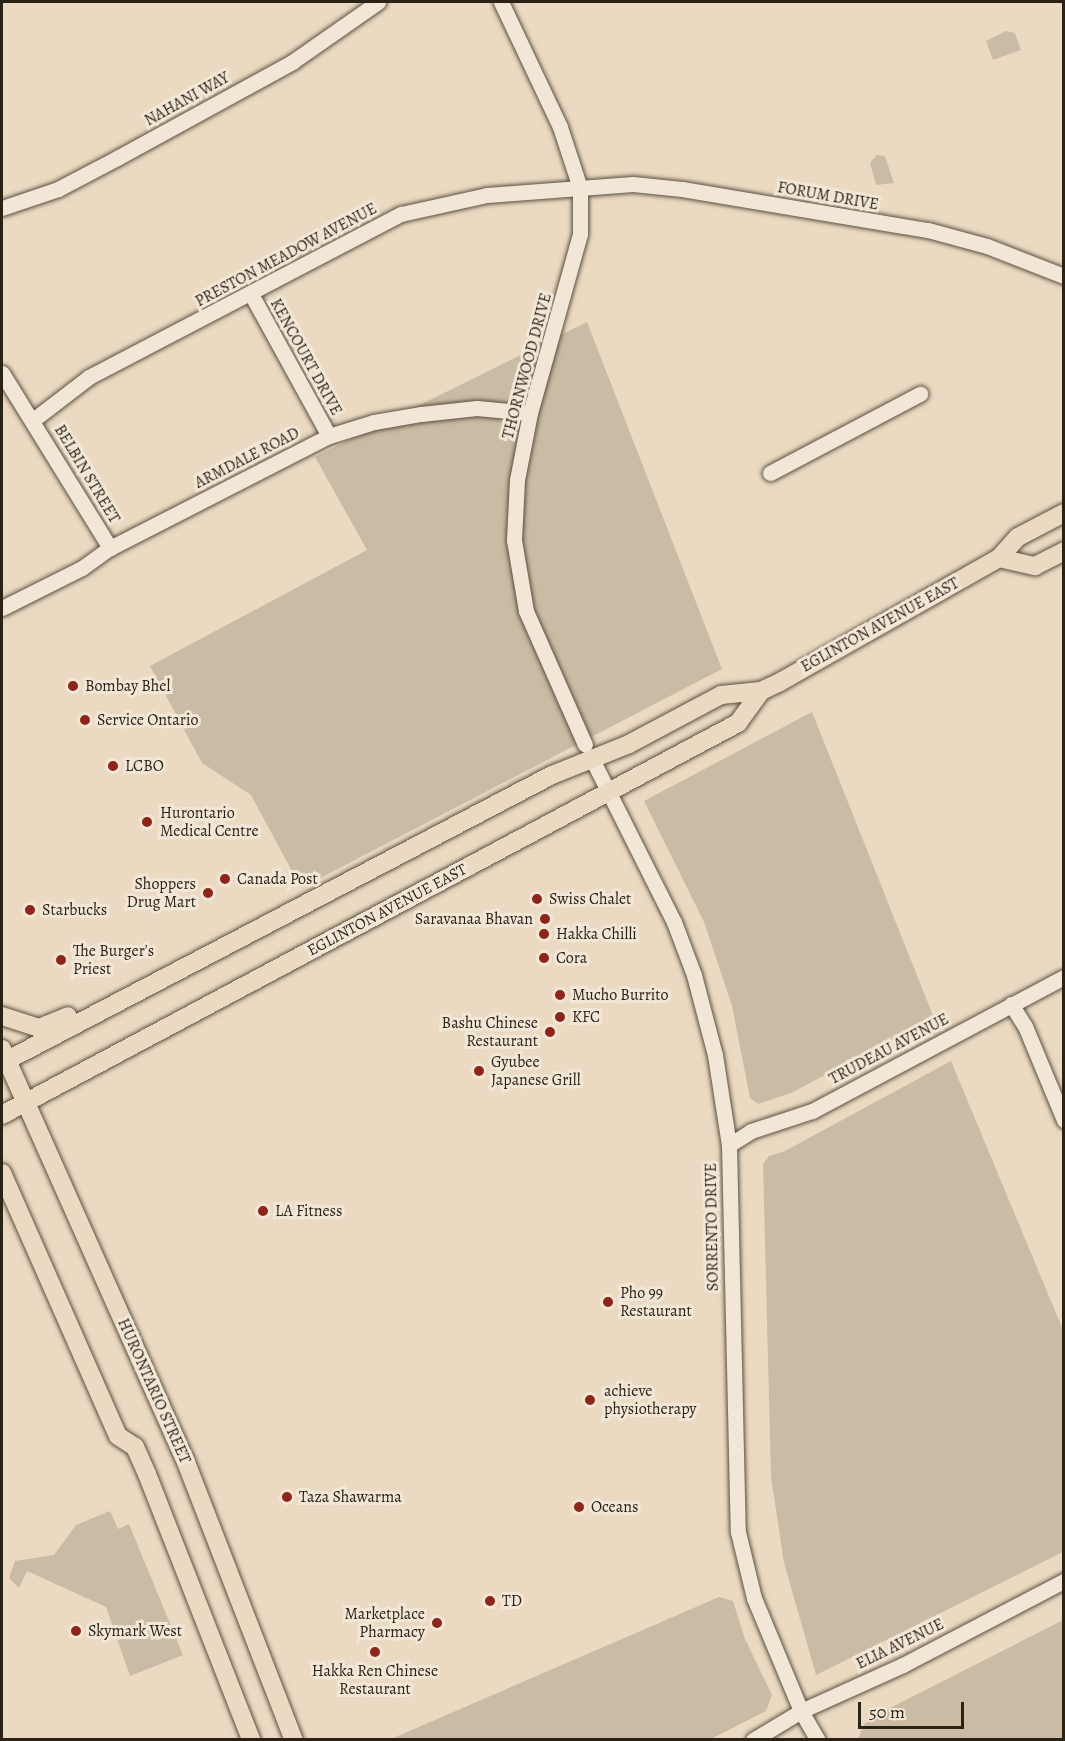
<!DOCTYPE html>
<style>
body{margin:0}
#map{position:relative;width:1065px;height:1741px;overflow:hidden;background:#ebdac1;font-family:Alegreya,serif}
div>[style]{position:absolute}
.green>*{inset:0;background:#cabba4}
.roads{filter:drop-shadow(0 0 2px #5b5041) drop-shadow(0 0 2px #5b5041)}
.minor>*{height:15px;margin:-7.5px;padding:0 7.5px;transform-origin:7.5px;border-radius:7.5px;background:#f2e7d7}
.major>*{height:18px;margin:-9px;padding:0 9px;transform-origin:9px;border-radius:9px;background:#ebdac1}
.dots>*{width:16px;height:16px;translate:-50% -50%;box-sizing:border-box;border:3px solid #f2e7d7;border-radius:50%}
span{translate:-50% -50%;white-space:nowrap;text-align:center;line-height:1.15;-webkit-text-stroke:6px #f2e7d7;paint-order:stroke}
.street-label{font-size:16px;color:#2b2216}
.poi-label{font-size:16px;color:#2b2216}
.left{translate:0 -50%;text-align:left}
.right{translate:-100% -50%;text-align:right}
.frame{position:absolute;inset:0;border:3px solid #2b2216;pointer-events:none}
.scale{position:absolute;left:858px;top:1702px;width:106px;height:27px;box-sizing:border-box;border:3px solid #2b2216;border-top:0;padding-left:8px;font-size:18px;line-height:21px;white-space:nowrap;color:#2b2216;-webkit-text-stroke:4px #f2e7d7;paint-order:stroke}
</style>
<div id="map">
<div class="green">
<i style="clip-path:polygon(1006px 31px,1015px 33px,1021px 50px,993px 60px,986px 41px)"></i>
<i style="clip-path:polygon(877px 155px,885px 156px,894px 183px,876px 185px,870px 163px)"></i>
<i style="clip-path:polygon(587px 322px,722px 669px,301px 888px,251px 795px,202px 763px,150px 666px,367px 550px,315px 457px)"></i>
<i style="clip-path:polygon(812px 712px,934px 1018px,791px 1093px,758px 1104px,750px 1098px,732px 1006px,704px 922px,644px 801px)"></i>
<i style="clip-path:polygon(951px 1061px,1063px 1330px,1063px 1552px,816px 1675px,784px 1563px,771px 1477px,763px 1164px,769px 1156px,785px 1151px)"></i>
<i style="clip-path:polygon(110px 1511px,118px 1529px,129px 1524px,183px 1655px,130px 1676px,106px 1607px,27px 1571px,19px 1588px,9px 1578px,15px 1561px,54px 1555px,76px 1525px)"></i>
<i style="clip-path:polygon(719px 1597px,733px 1601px,745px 1639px,772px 1695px,766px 1711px,711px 1739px,391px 1739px)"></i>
<i style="clip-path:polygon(1063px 1620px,1063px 1739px,858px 1739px,864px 1724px,890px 1708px)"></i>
</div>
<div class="roads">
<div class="minor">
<i style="left:501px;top:2px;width:138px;rotate:64.7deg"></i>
<i style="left:560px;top:127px;width:64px;rotate:71.8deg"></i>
<i style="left:580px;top:188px;width:46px;rotate:90deg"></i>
<i style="left:580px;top:234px;width:186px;rotate:105.6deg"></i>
<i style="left:530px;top:413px;width:68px;rotate:101deg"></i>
<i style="left:517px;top:480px;width:60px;rotate:92.9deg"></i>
<i style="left:514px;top:540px;width:72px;rotate:80.4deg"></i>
<i style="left:526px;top:611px;width:146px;rotate:66.2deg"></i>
<i style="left:2px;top:208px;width:59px;rotate:-18.7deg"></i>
<i style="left:58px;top:189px;width:67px;rotate:-27.7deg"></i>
<i style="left:117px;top:158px;width:200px;rotate:-28.7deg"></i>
<i style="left:292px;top:62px;width:105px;rotate:-34.9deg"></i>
<i style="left:251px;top:294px;width:162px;rotate:61.2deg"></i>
<i style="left:2px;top:373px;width:206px;rotate:58.3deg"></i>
<i style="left:33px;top:420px;width:71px;rotate:-37.5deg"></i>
<i style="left:89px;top:377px;width:352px;rotate:-27.6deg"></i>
<i style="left:401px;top:214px;width:88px;rotate:-12.5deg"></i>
<i style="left:487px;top:195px;width:146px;rotate:-4.3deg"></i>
<i style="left:633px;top:184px;width:49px;rotate:5.8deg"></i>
<i style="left:682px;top:189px;width:249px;rotate:9.5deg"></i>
<i style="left:928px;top:230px;width:61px;rotate:15.2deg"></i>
<i style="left:987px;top:246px;width:83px;rotate:21.3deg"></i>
<i style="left:770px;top:473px;width:170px;rotate:-27.8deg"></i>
<i style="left:2px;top:608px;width:89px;rotate:-26.6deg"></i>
<i style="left:82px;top:568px;width:34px;rotate:-36deg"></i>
<i style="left:110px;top:548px;width:246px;rotate:-27.1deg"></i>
<i style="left:329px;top:436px;width:47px;rotate:-17.3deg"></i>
<i style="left:374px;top:422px;width:48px;rotate:-9.7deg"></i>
<i style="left:421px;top:414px;width:56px;rotate:-6.1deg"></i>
<i style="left:477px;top:408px;width:53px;rotate:5.4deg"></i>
<i style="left:592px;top:759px;width:182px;rotate:63.3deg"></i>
<i style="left:674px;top:922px;width:57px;rotate:69.3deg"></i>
<i style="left:694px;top:975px;width:83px;rotate:75.3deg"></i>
<i style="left:715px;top:1055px;width:91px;rotate:81.2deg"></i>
<i style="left:729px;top:1145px;width:387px;rotate:88.7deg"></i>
<i style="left:738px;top:1532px;width:68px;rotate:76.4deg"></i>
<i style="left:754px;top:1598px;width:122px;rotate:67.4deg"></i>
<i style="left:801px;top:1711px;width:34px;rotate:60deg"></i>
<i style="left:1011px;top:1004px;width:26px;rotate:58deg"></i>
<i style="left:1025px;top:1026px;width:102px;rotate:67.5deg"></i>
<i style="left:729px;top:1145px;width:26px;rotate:-32deg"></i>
<i style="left:751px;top:1131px;width:64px;rotate:-18.2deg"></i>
<i style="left:812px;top:1111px;width:285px;rotate:-28deg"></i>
<i style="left:753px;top:1740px;width:56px;rotate:-31.1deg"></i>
<i style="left:801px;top:1711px;width:112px;rotate:-24.3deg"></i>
<i style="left:903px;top:1665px;width:182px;rotate:-27.6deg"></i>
</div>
<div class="major">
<i style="left:999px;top:558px;width:37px;rotate:13deg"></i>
<i style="left:1035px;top:566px;width:33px;rotate:-27deg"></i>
<i style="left:2px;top:1016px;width:39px;rotate:18deg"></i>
<i style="left:39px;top:1028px;width:31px;rotate:-22deg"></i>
<i style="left:2px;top:1049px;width:447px;rotate:66deg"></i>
<i style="left:184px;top:1457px;width:304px;rotate:68.8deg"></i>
<i style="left:2px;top:1063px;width:621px;rotate:-27.64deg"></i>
<i style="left:552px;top:775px;width:83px;rotate:-21.9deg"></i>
<i style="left:629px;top:744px;width:104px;rotate:-28deg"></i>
<i style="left:721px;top:695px;width:40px;rotate:-5.7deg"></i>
<i style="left:761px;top:691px;width:21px;rotate:-25deg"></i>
<i style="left:780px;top:682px;width:252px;rotate:-29.5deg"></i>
<i style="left:999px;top:558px;width:28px;rotate:-48deg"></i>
<i style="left:1018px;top:537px;width:52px;rotate:-27.6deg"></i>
<i style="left:2px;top:1115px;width:834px;rotate:-28.04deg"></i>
<i style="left:738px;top:723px;width:39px;rotate:-54deg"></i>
<i style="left:2px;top:1173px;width:287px;rotate:66.2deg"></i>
<i style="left:118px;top:1436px;width:20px;rotate:33deg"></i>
<i style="left:135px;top:1447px;width:30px;rotate:66deg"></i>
<i style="left:147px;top:1474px;width:286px;rotate:68.6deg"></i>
</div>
</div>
<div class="dots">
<i style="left:73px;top:686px;background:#8f2418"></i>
<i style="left:85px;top:720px;background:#8f2418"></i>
<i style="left:113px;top:766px;background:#8f2418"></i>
<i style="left:147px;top:822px;background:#8f2418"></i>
<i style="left:225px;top:879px;background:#8f2418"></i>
<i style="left:208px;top:893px;background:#8f2418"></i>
<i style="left:537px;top:899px;background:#8f2418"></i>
<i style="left:30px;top:910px;background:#8f2418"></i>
<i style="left:545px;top:919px;background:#8f2418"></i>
<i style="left:544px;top:934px;background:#8f2418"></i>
<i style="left:544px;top:958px;background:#8f2418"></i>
<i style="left:61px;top:960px;background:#8f2418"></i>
<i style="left:560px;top:995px;background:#8f2418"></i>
<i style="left:560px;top:1017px;background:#8f2418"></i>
<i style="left:550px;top:1032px;background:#8f2418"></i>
<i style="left:479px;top:1071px;background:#8f2418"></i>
<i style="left:263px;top:1211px;background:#8f2418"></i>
<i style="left:608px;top:1302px;background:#8f2418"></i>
<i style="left:590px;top:1400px;background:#8f2418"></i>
<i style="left:287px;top:1497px;background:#8f2418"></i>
<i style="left:579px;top:1507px;background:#8f2418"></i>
<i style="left:490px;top:1601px;background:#8f2418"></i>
<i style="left:437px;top:1623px;background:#8f2418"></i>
<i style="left:76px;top:1631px;background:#8f2418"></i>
<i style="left:375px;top:1652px;background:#8f2418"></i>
</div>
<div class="street-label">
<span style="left:187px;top:99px;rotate:-29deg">NAHANI WAY</span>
<span style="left:828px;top:196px;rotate:10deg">FORUM DRIVE</span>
<span style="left:286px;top:255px;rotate:-28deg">PRESTON MEADOW AVENUE</span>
<span style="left:306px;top:357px;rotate:61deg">KENCOURT DRIVE</span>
<span style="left:527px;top:366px;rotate:-75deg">THORNWOOD DRIVE</span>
<span style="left:247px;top:458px;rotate:-27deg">ARMDALE ROAD</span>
<span style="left:87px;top:474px;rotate:59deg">BELBIN STREET</span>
<span style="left:880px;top:625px;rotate:-29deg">EGLINTON AVENUE EAST</span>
<span style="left:387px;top:910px;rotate:-28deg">EGLINTON AVENUE EAST</span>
<span style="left:889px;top:1049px;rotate:-28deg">TRUDEAU AVENUE</span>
<span style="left:712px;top:1227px;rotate:-91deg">SORRENTO DRIVE</span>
<span style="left:154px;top:1391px;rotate:66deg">HURONTARIO STREET</span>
<span style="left:900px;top:1644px;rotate:-26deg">ELIA AVENUE</span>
</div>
<div class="poi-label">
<span class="left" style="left:85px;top:686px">Bombay Bhel</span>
<span class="left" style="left:97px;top:720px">Service Ontario</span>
<span class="left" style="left:125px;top:766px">LCBO</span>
<span class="left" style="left:160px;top:822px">Hurontario<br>Medical Centre</span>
<span class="left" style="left:237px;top:879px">Canada Post</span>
<span class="right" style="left:196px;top:893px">Shoppers<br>Drug Mart</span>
<span class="left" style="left:549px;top:899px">Swiss Chalet</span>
<span class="left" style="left:42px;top:910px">Starbucks</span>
<span class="right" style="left:533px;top:919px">Saravanaa Bhavan</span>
<span class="left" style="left:556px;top:934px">Hakka Chilli</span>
<span class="left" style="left:73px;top:960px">The Burger's<br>Priest</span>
<span class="left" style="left:556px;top:958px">Cora</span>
<span class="left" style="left:572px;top:995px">Mucho Burrito</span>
<span class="left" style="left:572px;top:1017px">KFC</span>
<span class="right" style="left:538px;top:1032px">Bashu Chinese<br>Restaurant</span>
<span class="left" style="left:491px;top:1071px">Gyubee<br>Japanese Grill</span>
<span class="left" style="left:275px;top:1211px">LA Fitness</span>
<span class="left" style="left:620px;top:1302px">Pho 99<br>Restaurant</span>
<span class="left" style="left:604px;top:1400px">achieve<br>physiotherapy</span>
<span class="left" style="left:299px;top:1497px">Taza Shawarma</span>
<span class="left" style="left:591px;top:1507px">Oceans</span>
<span class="left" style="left:502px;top:1601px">TD</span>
<span class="right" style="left:425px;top:1623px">Marketplace<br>Pharmacy</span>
<span class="left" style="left:88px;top:1631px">Skymark West</span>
<span style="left:375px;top:1680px">Hakka Ren Chinese<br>Restaurant</span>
</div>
<div class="frame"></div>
<div class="scale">50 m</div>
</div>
